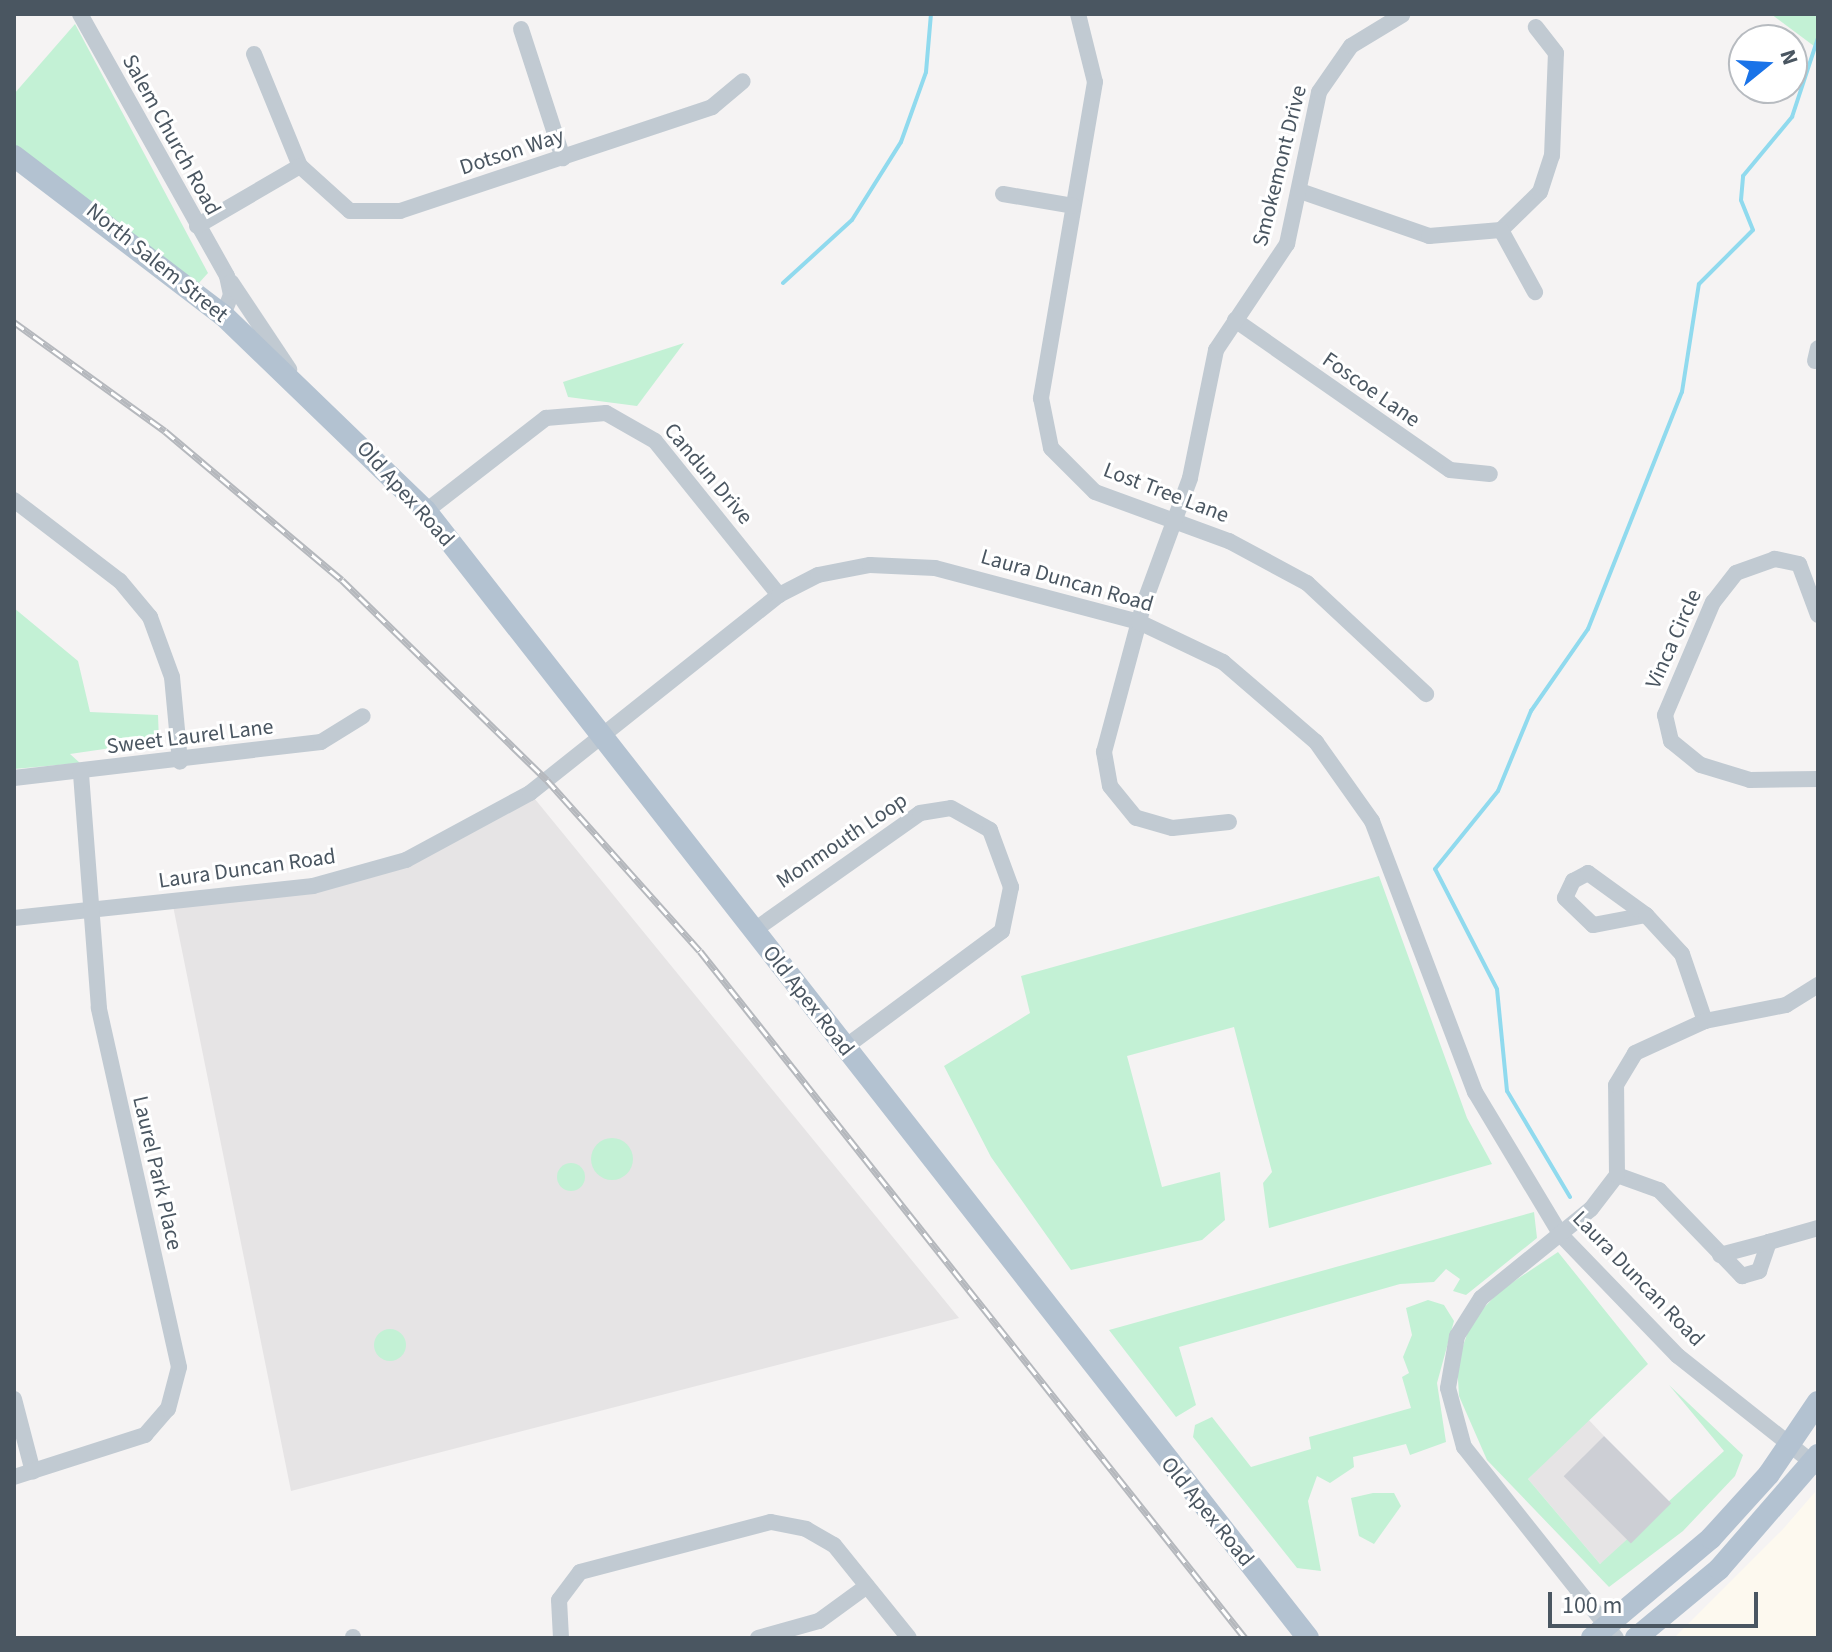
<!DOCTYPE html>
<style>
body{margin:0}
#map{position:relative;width:1832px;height:1652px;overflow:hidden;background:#f5f3f3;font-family:"Source Sans 3",sans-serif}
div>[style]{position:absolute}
.commercial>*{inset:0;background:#fdf9ef}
.education>*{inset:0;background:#e6e4e5}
.green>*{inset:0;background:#c3f1d5}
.round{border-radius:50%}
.stream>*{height:4px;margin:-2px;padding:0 2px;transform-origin:2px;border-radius:2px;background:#90daee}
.building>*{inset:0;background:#cdcfd5;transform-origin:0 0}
.minor>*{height:16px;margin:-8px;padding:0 8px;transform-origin:8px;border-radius:8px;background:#c1cad2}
.major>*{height:22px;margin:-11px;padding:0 11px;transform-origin:11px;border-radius:11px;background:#b3c2d1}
.rail>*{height:7px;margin-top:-3.5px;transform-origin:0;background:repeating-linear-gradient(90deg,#fff 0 12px,#b5b8bd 0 24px);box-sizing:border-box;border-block:2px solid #b5b8bd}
span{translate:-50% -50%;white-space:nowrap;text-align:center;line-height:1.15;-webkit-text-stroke:6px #fff;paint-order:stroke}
.street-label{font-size:22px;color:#4a5661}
.frame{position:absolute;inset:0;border:16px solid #4a5661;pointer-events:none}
.north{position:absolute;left:1728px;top:24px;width:80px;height:80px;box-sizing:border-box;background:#fff;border:2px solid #b7bbc0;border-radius:50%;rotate:72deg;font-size:22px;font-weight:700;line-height:32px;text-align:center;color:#4a5661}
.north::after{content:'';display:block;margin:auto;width:28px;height:36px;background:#1a73e8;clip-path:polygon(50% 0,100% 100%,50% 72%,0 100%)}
.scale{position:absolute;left:1548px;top:1592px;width:210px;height:36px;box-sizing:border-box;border:4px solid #4a5661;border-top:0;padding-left:10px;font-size:24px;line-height:28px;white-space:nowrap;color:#4a5661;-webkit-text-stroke:6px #fff;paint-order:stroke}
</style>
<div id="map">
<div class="commercial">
<i style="clip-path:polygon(1815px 1492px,1818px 1638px,1674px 1638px,1784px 1528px)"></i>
</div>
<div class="education">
<i style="clip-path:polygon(530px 793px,959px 1318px,291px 1491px,172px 901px,357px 876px)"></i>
<i style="clip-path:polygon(1587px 1418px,1604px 1436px,1567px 1479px,1630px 1542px,1600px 1564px,1528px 1479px)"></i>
</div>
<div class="green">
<i style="clip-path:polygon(1771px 14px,1818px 14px,1818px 49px)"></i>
<i style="clip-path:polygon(75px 24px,208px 273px,198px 284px,14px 146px,14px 94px)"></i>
<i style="clip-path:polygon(684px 343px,637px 406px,568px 397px,563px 382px)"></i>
<i style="clip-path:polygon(14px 608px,78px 661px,90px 712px,158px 715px,159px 741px,70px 754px,80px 763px,14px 769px)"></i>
<i style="clip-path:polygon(1379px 876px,1467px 1118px,1492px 1164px,1269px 1228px,1263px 1183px,1272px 1172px,1234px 1027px,1127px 1056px,1162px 1187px,1220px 1172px,1225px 1220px,1202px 1240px,1071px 1270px,991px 1157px,944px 1066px,1030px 1013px,1021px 976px)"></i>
<i class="round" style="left:591px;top:1138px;width:42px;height:42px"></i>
<i class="round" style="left:557px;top:1163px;width:28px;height:28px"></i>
<i style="clip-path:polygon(1534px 1212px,1537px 1238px,1466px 1295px,1453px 1291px,1460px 1279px,1446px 1269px,1434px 1282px,1400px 1284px,1179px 1347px,1196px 1405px,1176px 1417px,1109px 1330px)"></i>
<i style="clip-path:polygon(1558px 1252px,1648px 1364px,1528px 1479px,1600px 1564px,1724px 1451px,1669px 1385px,1743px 1455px,1735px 1476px,1683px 1531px,1609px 1587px,1487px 1460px,1459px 1396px,1457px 1363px,1472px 1320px,1501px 1290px)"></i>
<i style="clip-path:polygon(1428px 1300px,1444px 1305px,1454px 1321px,1437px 1383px,1446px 1442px,1410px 1455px,1406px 1444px,1353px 1457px,1354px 1467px,1330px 1483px,1317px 1476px,1308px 1501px,1321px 1571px,1297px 1568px,1193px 1437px,1195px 1425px,1212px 1417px,1251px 1467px,1311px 1449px,1309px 1437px,1411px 1408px,1402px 1377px,1409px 1373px,1403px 1357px,1412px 1335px,1406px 1308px)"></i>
<i class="round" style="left:374px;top:1329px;width:32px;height:32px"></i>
<i style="clip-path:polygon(1373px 1493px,1394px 1493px,1401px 1506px,1374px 1544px,1359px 1536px,1351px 1498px)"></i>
</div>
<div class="stream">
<i style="left:783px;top:283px;width:93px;rotate:-42.4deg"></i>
<i style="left:852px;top:220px;width:92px;rotate:-57.9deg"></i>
<i style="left:901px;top:142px;width:74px;rotate:-70.3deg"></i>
<i style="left:926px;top:72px;width:58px;rotate:-85.1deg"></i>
<i style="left:1570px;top:1197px;width:123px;rotate:-120.7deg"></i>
<i style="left:1507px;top:1091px;width:102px;rotate:-95.6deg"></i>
<i style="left:1497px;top:989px;width:135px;rotate:-117.3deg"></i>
<i style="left:1435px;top:869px;width:100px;rotate:-51.1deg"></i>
<i style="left:1498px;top:791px;width:87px;rotate:-67.6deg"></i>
<i style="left:1531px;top:711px;width:100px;rotate:-55.2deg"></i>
<i style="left:1588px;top:629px;width:255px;rotate:-68.4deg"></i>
<i style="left:1682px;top:392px;width:109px;rotate:-81.1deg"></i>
<i style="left:1699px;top:284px;width:76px;rotate:-45deg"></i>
<i style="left:1753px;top:230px;width:32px;rotate:-112deg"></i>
<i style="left:1741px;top:200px;width:24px;rotate:-85deg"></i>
<i style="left:1743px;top:176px;width:77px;rotate:-50.3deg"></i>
<i style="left:1792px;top:117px;width:83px;rotate:-71.8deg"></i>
</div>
<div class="building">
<i style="left:1604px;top:1436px;width:95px;height:57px;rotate:45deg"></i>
</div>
<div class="minor">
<i style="left:80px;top:14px;width:300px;rotate:60.7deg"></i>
<i style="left:227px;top:276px;width:19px;rotate:78deg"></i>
<i style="left:231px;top:295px;width:22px;rotate:112deg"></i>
<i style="left:1078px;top:14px;width:70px;rotate:76deg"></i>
<i style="left:1095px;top:82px;width:321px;rotate:99.7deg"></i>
<i style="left:1041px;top:398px;width:51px;rotate:78.7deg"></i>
<i style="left:1051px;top:448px;width:62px;rotate:45deg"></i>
<i style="left:1095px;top:492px;width:143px;rotate:20.1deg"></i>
<i style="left:1229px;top:541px;width:89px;rotate:28.3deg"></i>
<i style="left:1307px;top:583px;width:163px;rotate:43deg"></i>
<i style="left:521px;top:29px;width:136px;rotate:72deg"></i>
<i style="left:254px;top:54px;width:121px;rotate:67.7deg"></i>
<i style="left:1300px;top:191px;width:137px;rotate:19.2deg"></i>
<i style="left:1429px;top:236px;width:72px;rotate:-4.8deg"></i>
<i style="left:1501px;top:230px;width:54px;rotate:-44.3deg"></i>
<i style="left:1540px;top:192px;width:38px;rotate:-72deg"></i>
<i style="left:1552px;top:156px;width:103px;rotate:-87.8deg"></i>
<i style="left:1556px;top:53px;width:33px;rotate:-128deg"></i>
<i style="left:1003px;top:194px;width:71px;rotate:9.7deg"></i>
<i style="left:197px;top:226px;width:119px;rotate:-30.2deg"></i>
<i style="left:300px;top:166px;width:67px;rotate:42deg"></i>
<i style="left:350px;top:211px;width:50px"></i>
<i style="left:400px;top:211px;width:329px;rotate:-18.4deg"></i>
<i style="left:712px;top:107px;width:40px;rotate:-40deg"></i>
<i style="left:1501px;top:230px;width:71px;rotate:61.3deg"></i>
<i style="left:231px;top:282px;width:105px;rotate:56.3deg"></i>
<i style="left:1235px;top:320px;width:262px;rotate:34.9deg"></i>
<i style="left:1450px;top:470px;width:40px;rotate:5.7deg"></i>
<i style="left:1815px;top:361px;width:13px;rotate:-77deg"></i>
<i style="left:14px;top:500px;width:133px;rotate:37.4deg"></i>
<i style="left:120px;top:581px;width:47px;rotate:50.2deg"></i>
<i style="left:150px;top:617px;width:64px;rotate:69.9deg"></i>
<i style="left:172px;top:677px;width:85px;rotate:84.6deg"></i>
<i style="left:426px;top:511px;width:152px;rotate:-37.8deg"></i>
<i style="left:546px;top:418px;width:60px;rotate:-4.8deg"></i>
<i style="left:606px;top:413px;width:56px;rotate:29.7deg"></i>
<i style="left:655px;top:441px;width:198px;rotate:51.2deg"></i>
<i style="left:1818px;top:615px;width:54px;rotate:-110.4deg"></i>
<i style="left:1799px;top:564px;width:25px;rotate:-168deg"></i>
<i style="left:1775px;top:559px;width:41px;rotate:160.3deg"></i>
<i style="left:1736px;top:573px;width:37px;rotate:128deg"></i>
<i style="left:1713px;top:602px;width:123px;rotate:113deg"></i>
<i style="left:1665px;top:715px;width:27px;rotate:77deg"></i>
<i style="left:1671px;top:741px;width:38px;rotate:39deg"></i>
<i style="left:1701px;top:765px;width:51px;rotate:17deg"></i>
<i style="left:1750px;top:780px;width:68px;rotate:-0.8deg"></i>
<i style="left:14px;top:778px;width:309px;rotate:-6.7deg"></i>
<i style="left:321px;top:742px;width:49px;rotate:-31.8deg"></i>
<i style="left:1229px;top:822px;width:57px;rotate:174deg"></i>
<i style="left:1172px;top:828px;width:37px;rotate:-164deg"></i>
<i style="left:1136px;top:818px;width:41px;rotate:-129.1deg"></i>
<i style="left:1110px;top:786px;width:35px;rotate:-100deg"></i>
<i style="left:1104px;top:752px;width:151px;rotate:-75deg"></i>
<i style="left:1143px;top:606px;width:136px;rotate:-69.8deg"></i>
<i style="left:1190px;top:478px;width:131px;rotate:-78.5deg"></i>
<i style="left:1216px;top:350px;width:128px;rotate:-56.2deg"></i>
<i style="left:1287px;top:244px;width:155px;rotate:-78.1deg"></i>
<i style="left:1319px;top:92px;width:56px;rotate:-55.2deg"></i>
<i style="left:1351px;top:46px;width:60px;rotate:-31.3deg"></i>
<i style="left:1646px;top:915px;width:54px;rotate:169.3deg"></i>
<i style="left:1593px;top:925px;width:39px;rotate:-136deg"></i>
<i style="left:1565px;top:898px;width:19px;rotate:-65deg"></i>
<i style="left:1573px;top:881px;width:17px;rotate:-28deg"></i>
<i style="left:1588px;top:873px;width:72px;rotate:35.9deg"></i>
<i style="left:1646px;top:915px;width:53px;rotate:47.3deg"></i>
<i style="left:1682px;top:954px;width:71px;rotate:71.1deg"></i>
<i style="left:14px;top:918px;width:301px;rotate:-6.1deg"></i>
<i style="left:313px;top:886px;width:97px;rotate:-15.6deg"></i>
<i style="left:406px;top:860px;width:141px;rotate:-28.4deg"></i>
<i style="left:530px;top:793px;width:318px;rotate:-38.5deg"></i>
<i style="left:779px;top:595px;width:44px;rotate:-27.1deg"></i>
<i style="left:818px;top:575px;width:53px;rotate:-10.9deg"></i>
<i style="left:870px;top:565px;width:65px;rotate:2.6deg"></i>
<i style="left:935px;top:568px;width:211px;rotate:14.8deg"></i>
<i style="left:1139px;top:622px;width:93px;rotate:25.5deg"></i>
<i style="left:1223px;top:662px;width:123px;rotate:40.7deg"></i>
<i style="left:1316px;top:742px;width:97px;rotate:54.7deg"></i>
<i style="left:1372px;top:821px;width:290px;rotate:69.2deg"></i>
<i style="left:1475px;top:1092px;width:167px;rotate:59deg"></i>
<i style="left:1561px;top:1235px;width:168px;rotate:46deg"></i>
<i style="left:1678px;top:1356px;width:179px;rotate:38.4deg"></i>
<i style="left:753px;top:931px;width:204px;rotate:-35.2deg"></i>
<i style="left:920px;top:813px;width:31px;rotate:-9deg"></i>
<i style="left:951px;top:808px;width:45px;rotate:29.4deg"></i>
<i style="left:990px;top:830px;width:61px;rotate:69.8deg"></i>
<i style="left:1011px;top:887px;width:45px;rotate:101.6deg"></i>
<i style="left:1002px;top:931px;width:195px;rotate:143.5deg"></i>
<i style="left:1617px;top:1175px;width:45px;rotate:19.7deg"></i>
<i style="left:1659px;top:1190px;width:120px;rotate:46deg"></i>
<i style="left:1742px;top:1276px;width:18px;rotate:-16deg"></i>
<i style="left:1759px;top:1271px;width:31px;rotate:-71deg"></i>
<i style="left:1769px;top:1242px;width:51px;rotate:-15.9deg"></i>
<i style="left:1720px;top:1255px;width:51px;rotate:-14.9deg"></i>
<i style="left:14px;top:1399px;width:75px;rotate:75.4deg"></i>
<i style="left:14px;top:1477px;width:138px;rotate:-17.8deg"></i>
<i style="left:145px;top:1435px;width:35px;rotate:-49deg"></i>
<i style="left:168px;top:1409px;width:43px;rotate:-75.3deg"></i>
<i style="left:179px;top:1367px;width:368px;rotate:-102.6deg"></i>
<i style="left:99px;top:1008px;width:237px;rotate:-94.4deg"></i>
<i style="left:353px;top:1637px;width:1px;rotate:90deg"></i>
<i style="left:561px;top:1638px;width:38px;rotate:-93deg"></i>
<i style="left:559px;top:1600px;width:35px;rotate:-53deg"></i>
<i style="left:580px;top:1572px;width:197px;rotate:-14.7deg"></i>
<i style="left:771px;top:1522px;width:36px;rotate:11deg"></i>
<i style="left:806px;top:1529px;width:32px;rotate:30deg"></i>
<i style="left:834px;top:1545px;width:119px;rotate:51.1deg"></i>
<i style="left:758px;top:1638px;width:63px;rotate:-15.6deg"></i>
<i style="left:819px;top:1621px;width:59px;rotate:-36.1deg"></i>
<i style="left:1616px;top:1638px;width:244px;rotate:-128.5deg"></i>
<i style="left:1464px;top:1447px;width:61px;rotate:-105.2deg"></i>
<i style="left:1448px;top:1388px;width:53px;rotate:-80.2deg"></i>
<i style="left:1457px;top:1336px;width:45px;rotate:-57.7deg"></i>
<i style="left:1481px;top:1298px;width:141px;rotate:-39deg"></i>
<i style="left:1591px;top:1209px;width:43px;rotate:-52.6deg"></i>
<i style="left:1617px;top:1175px;width:90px;rotate:-90.6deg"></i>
<i style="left:1616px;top:1085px;width:37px;rotate:-59deg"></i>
<i style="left:1635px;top:1053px;width:77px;rotate:-24.6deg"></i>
<i style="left:1705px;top:1021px;width:83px;rotate:-11.2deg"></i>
<i style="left:1786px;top:1005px;width:38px;rotate:-32deg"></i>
</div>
<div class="major">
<i style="left:14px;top:156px;width:263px;rotate:37.3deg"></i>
<i style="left:223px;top:315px;width:282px;rotate:44deg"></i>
<i style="left:426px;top:511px;width:1431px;rotate:51.95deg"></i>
<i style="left:1592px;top:1638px;width:155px;rotate:-40deg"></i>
<i style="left:1711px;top:1538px;width:86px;rotate:-47.8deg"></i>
<i style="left:1769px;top:1474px;width:87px;rotate:-55.8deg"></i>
<i style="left:1636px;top:1638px;width:108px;rotate:-39.7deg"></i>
<i style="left:1719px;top:1569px;width:151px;rotate:-49deg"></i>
</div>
<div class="rail">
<i style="left:14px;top:322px;width:186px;rotate:35.8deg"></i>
<i style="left:165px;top:431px;width:231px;rotate:40.1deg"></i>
<i style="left:342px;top:580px;width:286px;rotate:44.3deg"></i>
<i style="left:547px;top:780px;width:229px;rotate:48.2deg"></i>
<i style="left:700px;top:951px;width:877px;rotate:51.57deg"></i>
</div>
<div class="street-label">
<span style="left:171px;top:135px;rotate:61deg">Salem Church Road</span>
<span style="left:512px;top:152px;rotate:-18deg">Dotson Way</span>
<span style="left:1280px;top:166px;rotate:-76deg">Smokemont Drive</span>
<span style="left:157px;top:263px;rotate:39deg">North Salem Street</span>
<span style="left:1371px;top:390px;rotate:35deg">Foscoe Lane</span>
<span style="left:708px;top:474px;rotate:50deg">Candun Drive</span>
<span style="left:1166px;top:493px;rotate:21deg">Lost Tree Lane</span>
<span style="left:405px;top:494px;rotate:48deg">Old Apex Road</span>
<span style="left:1067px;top:581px;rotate:16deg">Laura Duncan Road</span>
<span style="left:1674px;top:639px;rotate:-66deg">Vinca Circle</span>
<span style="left:190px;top:737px;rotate:-7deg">Sweet Laurel Lane</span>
<span style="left:842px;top:841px;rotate:-34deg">Monmouth Loop</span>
<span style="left:247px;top:869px;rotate:-8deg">Laura Duncan Road</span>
<span style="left:808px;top:1001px;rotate:52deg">Old Apex Road</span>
<span style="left:157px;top:1173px;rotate:77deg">Laurel Park Place</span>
<span style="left:1638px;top:1279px;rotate:46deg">Laura Duncan Road</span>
<span style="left:1207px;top:1512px;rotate:51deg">Old Apex Road</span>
</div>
<div class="frame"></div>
<div class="north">N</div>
<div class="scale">100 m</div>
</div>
